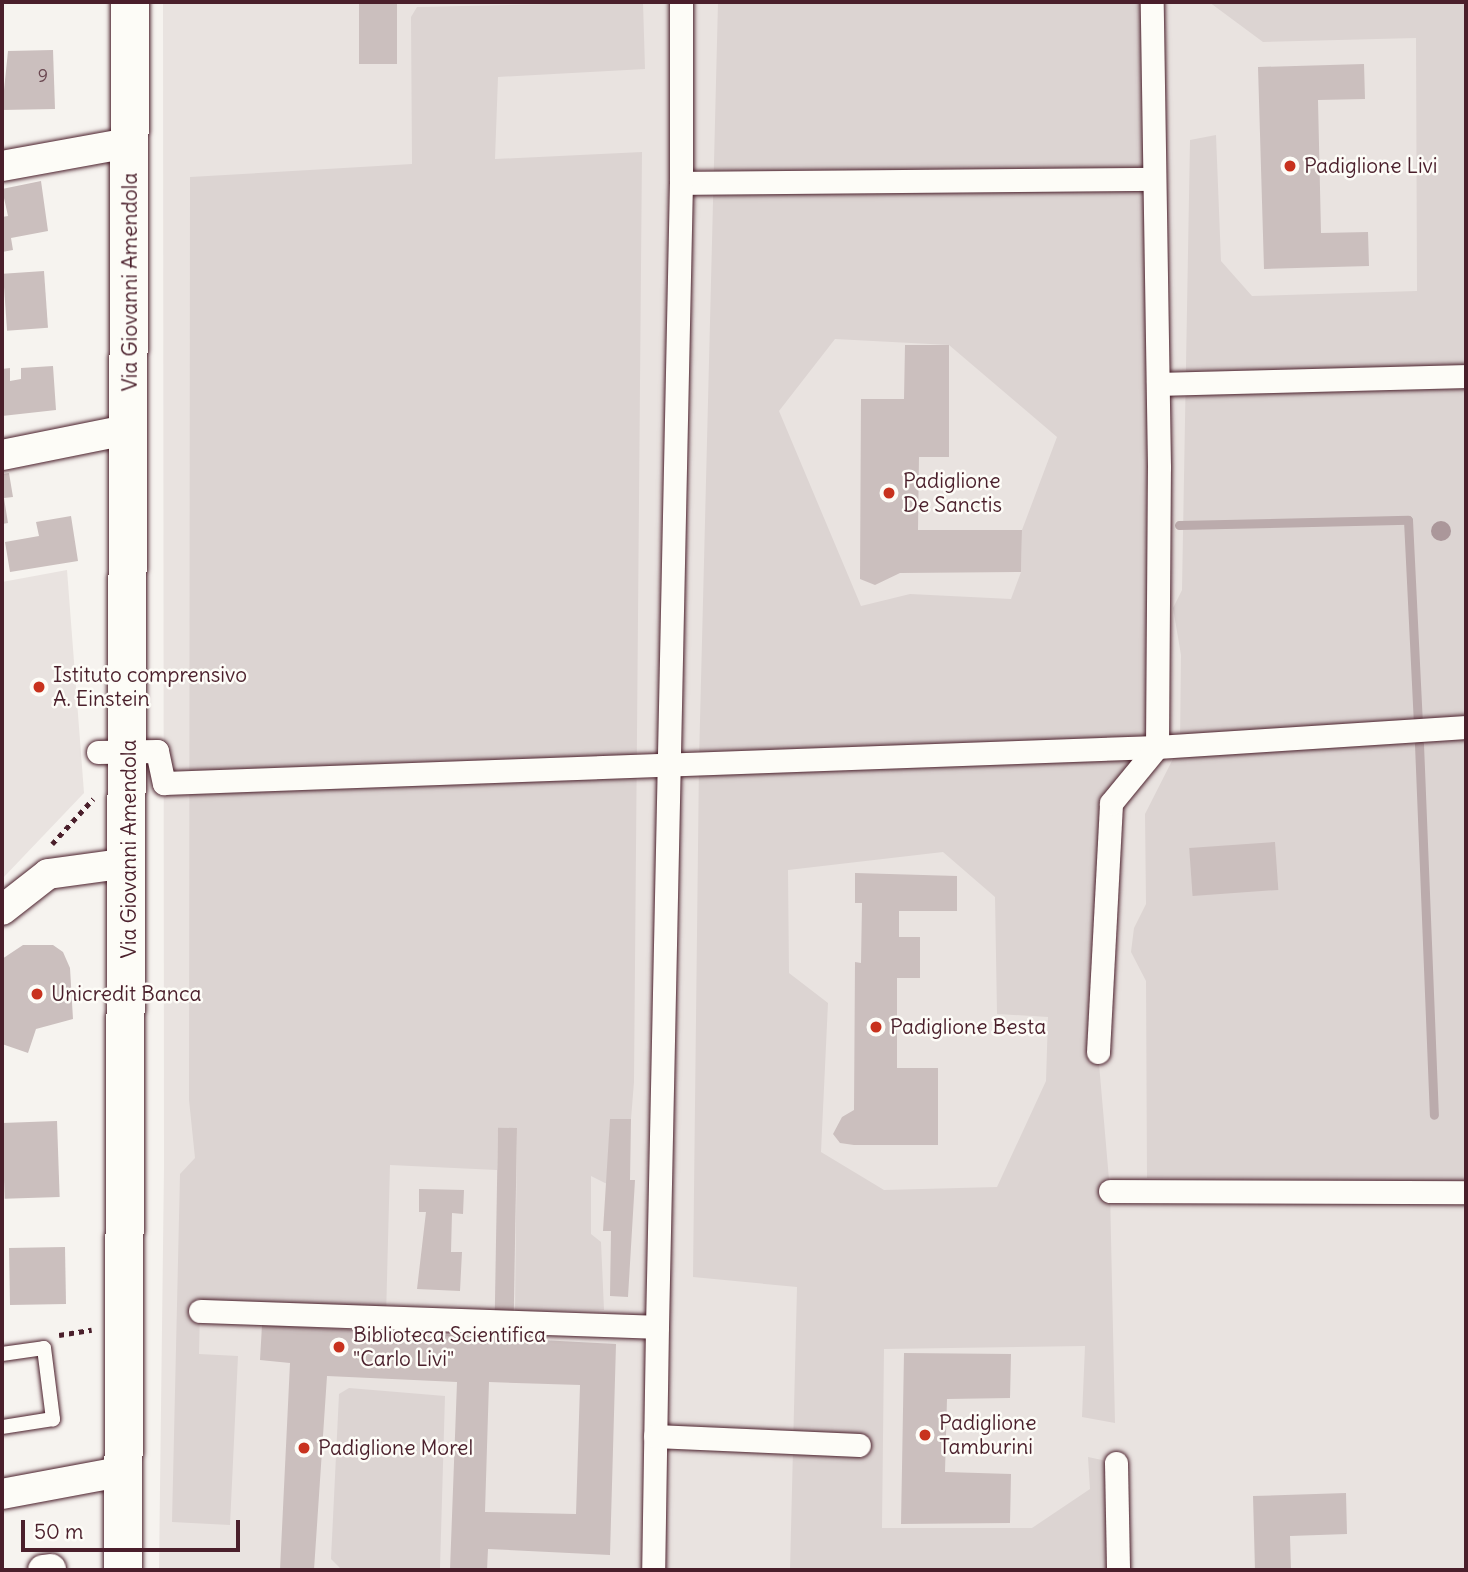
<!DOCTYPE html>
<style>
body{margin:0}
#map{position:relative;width:1468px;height:1572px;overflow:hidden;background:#f6f3ef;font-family:Delius,sans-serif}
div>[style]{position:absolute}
.built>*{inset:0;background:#e9e3e0}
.green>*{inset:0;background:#dcd4d2}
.stream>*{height:9px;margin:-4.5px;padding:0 4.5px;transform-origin:4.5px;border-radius:4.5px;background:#bbabac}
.building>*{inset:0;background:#cbbfbe;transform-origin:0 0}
.path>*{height:4.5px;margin-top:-2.25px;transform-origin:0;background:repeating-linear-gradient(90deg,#4a1f2b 0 5px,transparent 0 10px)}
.roads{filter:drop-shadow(0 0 2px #4a1f2b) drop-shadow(0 0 2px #4a1f2b)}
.service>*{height:14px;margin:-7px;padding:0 7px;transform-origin:7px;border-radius:7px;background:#fdfcf7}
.pedestrian>*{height:23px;margin:-11.5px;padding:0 11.5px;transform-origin:11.5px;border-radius:11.5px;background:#fdfcf7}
.minor>*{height:30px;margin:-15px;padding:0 15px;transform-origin:15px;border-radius:15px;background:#fdfcf7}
.secondary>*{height:38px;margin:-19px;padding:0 19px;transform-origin:19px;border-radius:19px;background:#fdfcf7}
.trees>*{width:20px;height:20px;margin:-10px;border-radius:50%;background:#ab979a}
.dots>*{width:19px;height:19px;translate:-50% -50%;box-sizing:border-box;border:4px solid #fdfcf7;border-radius:50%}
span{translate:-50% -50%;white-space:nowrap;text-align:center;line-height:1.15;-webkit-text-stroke:5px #fdfcf7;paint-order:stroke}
.number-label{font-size:18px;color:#6a4750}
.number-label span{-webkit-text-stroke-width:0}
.poi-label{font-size:21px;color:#4a1f2b}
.left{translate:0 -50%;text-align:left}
.street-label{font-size:21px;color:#4a1f2b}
.frame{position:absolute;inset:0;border:4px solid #4a1f2b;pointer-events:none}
.scale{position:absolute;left:21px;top:1520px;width:219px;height:32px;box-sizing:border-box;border:4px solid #4a1f2b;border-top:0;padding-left:9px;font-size:21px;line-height:24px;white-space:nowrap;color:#4a1f2b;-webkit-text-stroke:5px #fdfcf7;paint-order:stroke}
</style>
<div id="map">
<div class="built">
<i style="clip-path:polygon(163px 2px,1466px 2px,1466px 1570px,159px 1570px,164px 1167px)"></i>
<i style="clip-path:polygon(67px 570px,84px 793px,2px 879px,2px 582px)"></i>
</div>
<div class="green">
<i style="clip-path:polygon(643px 2px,645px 69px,498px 77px,495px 159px,642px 152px,634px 1082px,631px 1119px,610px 1119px,609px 1185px,591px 1176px,591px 1234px,601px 1242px,604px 1310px,515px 1312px,517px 1128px,498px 1130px,497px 1170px,390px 1165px,386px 1317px,200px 1311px,199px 1354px,238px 1356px,230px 1525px,172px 1522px,180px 1174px,195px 1158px,189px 1100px,190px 177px,412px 164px,411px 17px,417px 7px)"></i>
<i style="clip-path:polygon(evenodd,718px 2px,1152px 2px,1157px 747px,1111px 803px,1098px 1052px,1110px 1191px,1115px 1423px,1082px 1417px,1085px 1346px,884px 1349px,882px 1528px,1032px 1528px,1090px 1489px,1088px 1457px,1116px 1463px,1118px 1570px,790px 1570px,797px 1287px,693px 1277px,699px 761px,718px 2px,835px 339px,949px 345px,1057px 437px,1022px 530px,1021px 572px,1011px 599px,910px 594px,861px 606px,779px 411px,835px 339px,718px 2px,943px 852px,995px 897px,997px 1014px,1048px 1017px,1046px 1081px,997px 1187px,884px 1190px,821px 1152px,828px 1003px,789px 973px,788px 870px,943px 852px)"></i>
<i style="clip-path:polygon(1209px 2px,1466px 2px,1466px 1181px,1147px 1178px,1146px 981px,1131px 952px,1134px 928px,1146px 904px,1145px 814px,1180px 745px,1181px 655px,1173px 608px,1182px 590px,1190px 140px,1216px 135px,1221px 261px,1252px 296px,1417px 291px,1416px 38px,1263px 42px)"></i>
<i style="clip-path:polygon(349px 1388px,445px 1396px,440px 1568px,435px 1570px,342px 1570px,331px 1559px,339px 1394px)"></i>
</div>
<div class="stream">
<i style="left:1179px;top:525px;width:229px;rotate:-1.3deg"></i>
<i style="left:1408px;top:520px;width:201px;rotate:87.2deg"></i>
<i style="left:1419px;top:744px;width:371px;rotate:87.7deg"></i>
</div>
<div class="building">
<i style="left:359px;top:2px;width:38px;height:62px"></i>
<i style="clip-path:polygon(53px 50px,55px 109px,2px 110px,8px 51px)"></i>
<i style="clip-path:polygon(1364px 64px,1365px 99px,1318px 100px,1321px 233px,1368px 232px,1369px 266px,1264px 269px,1258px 67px)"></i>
<i style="clip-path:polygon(41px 181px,48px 231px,11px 238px,13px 250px,2px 252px,2px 217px,8px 216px,2px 189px)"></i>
<i style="left:44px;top:271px;width:57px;height:41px;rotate:86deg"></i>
<i style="clip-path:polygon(905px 345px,949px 345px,949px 457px,919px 457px,918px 530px,1022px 530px,1021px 572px,900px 573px,875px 585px,860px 579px,861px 399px,904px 399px)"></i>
<i style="clip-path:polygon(53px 366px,56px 410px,2px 416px,2px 369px,10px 368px,10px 381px,21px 379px,21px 368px)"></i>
<i style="clip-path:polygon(9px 473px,13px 497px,4px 498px,8px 523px,2px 524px,2px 474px)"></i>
<i style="clip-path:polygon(71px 516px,78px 561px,10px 572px,5px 542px,39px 536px,36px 522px)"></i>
<i style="left:1275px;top:842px;width:48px;height:86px;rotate:86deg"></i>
<i style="clip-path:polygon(855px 873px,957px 876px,957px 911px,899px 911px,899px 937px,920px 937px,920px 978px,897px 978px,897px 1068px,938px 1068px,938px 1145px,854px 1145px,840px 1143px,833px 1134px,842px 1117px,854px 1110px,855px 962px,861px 963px,862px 903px,855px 903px)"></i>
<i style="clip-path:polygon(23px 945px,53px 945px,63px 952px,70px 968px,73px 1019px,36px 1029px,28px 1053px,2px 1044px,2px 959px)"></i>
<i style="clip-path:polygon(610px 1119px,631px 1119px,630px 1180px,635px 1180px,628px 1297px,610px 1296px,611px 1231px,603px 1231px)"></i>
<i style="left:57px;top:1121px;width:76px;height:55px;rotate:88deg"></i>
<i style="left:517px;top:1128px;width:184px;height:19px;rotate:91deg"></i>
<i style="clip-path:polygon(419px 1189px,464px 1190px,463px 1214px,452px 1213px,451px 1252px,462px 1252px,460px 1291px,417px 1289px,426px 1212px,419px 1212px)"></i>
<i style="left:65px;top:1247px;width:57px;height:56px;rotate:89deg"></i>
<i style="clip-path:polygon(evenodd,262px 1325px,616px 1344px,610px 1555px,488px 1549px,487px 1570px,450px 1570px,457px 1382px,327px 1376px,314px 1570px,280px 1570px,290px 1363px,260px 1360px,262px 1325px,489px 1382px,580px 1385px,576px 1514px,485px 1512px,489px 1382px)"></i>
<i style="clip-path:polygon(904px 1353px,1011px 1354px,1010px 1398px,947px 1399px,945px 1472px,1011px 1474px,1010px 1523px,901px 1524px)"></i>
<i style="clip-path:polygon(1346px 1493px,1347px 1534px,1290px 1536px,1291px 1570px,1255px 1570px,1253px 1496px)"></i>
</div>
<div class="path">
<i style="left:52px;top:844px;width:61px;rotate:-47.7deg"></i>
<i style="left:59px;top:1335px;width:33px;rotate:-9deg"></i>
</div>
<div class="roads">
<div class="service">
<i style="left:2px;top:1354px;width:42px;rotate:-8.1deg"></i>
<i style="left:44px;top:1348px;width:72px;rotate:82.8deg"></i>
<i style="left:53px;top:1419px;width:52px;rotate:171.1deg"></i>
</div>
<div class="pedestrian">
<i style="left:681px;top:183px;width:471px;rotate:-0.5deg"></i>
<i style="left:1158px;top:384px;width:308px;rotate:-1.5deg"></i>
<i style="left:98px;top:752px;width:59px;rotate:-1deg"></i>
<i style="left:157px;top:751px;width:33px;rotate:78deg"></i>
<i style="left:164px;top:783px;width:994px;rotate:-2.08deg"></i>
<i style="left:1157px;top:747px;width:310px;rotate:-3.7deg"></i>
<i style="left:1098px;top:1052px;width:249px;rotate:-87deg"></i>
<i style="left:1111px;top:803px;width:72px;rotate:-50.6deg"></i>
<i style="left:1157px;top:747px;width:280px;rotate:-89.6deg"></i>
<i style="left:1159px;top:467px;width:465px;rotate:-90.9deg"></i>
<i style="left:1110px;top:1191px;width:356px;rotate:0.2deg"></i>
<i style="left:200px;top:1311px;width:457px;rotate:2deg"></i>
<i style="left:657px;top:1327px;width:243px;rotate:90.9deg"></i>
<i style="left:657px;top:1327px;width:1144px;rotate:-88.8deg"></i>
<i style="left:681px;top:183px;width:181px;rotate:-90deg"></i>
<i style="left:655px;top:1436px;width:204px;rotate:2.5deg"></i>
<i style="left:1116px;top:1463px;width:107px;rotate:88.9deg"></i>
</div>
<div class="minor">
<i style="left:2px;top:166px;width:129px;rotate:-10.3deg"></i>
<i style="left:2px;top:455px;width:132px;rotate:-11.4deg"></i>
<i style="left:2px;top:910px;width:58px;rotate:-38deg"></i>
<i style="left:48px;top:874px;width:81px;rotate:-7.8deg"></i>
<i style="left:2px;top:1494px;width:125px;rotate:-10.6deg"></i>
<i style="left:43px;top:1570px;width:8px;rotate:-7deg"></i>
</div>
<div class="secondary">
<i style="left:123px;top:1570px;width:1568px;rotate:-89.74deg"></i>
</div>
</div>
<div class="trees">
<i style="left:1441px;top:531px"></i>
</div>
<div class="dots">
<i style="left:1290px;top:166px;background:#c8321e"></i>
<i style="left:889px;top:493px;background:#c8321e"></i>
<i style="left:39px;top:687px;background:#c8321e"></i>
<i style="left:37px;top:994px;background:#c8321e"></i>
<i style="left:876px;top:1027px;background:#c8321e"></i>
<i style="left:339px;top:1347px;background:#c8321e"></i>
<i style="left:925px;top:1435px;background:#c8321e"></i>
<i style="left:304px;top:1448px;background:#c8321e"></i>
</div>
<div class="number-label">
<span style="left:43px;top:76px">9</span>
</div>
<div class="poi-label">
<span class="left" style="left:1304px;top:166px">Padiglione Livi</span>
<span class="left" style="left:903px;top:493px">Padiglione<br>De Sanctis</span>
<span class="left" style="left:53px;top:687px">Istituto comprensivo<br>A. Einstein</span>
<span class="left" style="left:51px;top:994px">Unicredit Banca</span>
<span class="left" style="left:890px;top:1027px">Padiglione Besta</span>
<span class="left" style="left:353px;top:1347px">Biblioteca Scientifica<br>"Carlo Livi"</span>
<span class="left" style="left:939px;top:1435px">Padiglione<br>Tamburini</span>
<span class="left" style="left:318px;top:1448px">Padiglione Morel</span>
</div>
<div class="street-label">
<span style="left:130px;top:282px;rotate:-90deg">Via Giovanni Amendola</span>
<span style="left:129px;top:849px;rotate:-90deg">Via Giovanni Amendola</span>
</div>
<div class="frame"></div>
<div class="scale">50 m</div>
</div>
